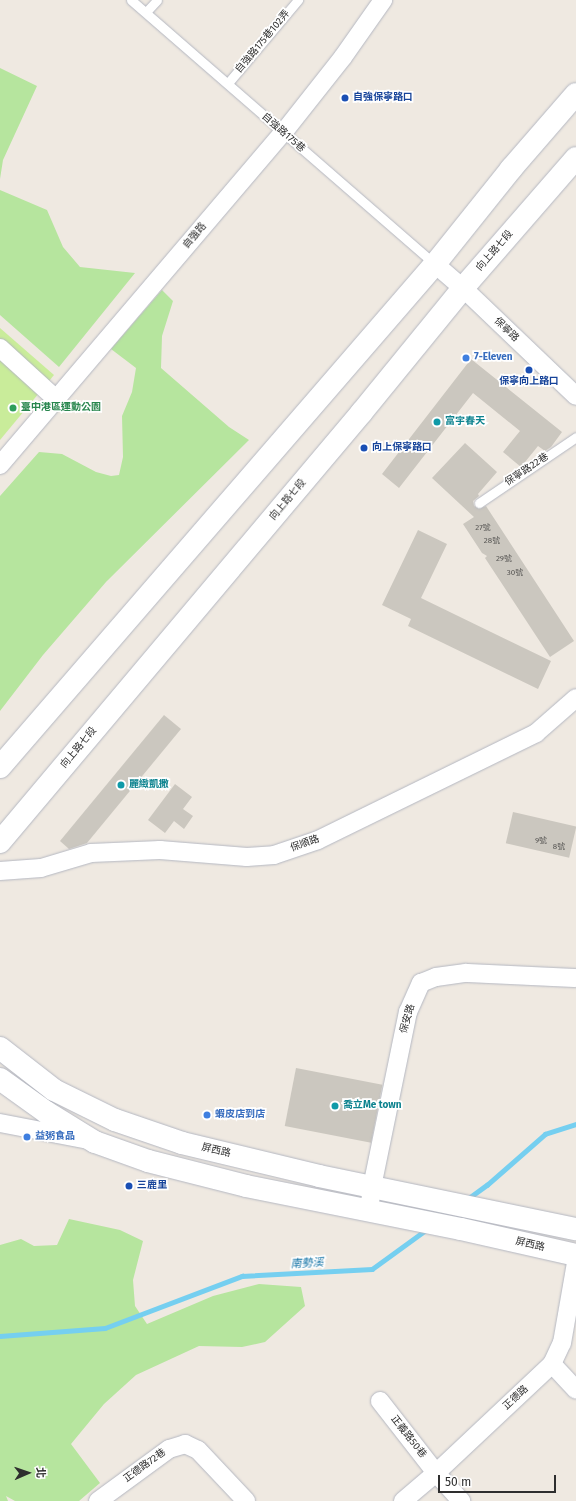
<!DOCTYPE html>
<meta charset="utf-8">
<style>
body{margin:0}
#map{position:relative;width:576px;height:1501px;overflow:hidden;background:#efe9e1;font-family:"Fira Sans","Noto Sans TC",sans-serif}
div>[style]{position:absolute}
.green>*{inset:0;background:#b6e59e}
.pitch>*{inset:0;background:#c9ec9a}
.stream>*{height:4.5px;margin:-2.25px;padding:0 2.25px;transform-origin:2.25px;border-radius:2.25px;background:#75cff0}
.building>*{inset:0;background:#cbc7bf;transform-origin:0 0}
.roads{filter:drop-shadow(0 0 1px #b4b7c1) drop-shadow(0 0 1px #b4b7c1)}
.service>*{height:9px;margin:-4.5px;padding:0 4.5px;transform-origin:4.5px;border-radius:4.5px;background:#fff}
.minor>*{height:18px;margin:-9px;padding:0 9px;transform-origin:9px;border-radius:9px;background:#fff}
.tertiary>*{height:22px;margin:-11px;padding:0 11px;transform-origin:11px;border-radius:11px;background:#fff}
.secondary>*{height:22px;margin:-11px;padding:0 11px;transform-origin:11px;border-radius:11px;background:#fff}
.dots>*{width:11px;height:11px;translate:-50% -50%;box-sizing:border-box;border:2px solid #fff;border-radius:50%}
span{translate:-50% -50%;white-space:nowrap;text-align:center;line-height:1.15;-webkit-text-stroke:3.5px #fff;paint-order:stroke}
.number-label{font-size:8px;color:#555452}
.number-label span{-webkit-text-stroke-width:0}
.street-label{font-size:10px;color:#2e2e2e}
.transit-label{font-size:10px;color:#164399;font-weight:700}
.left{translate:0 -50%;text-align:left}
.shop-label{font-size:10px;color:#366cbe;font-weight:700}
.leisure-label{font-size:10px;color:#27864d;font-weight:700}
.culture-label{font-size:10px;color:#0d838f;font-weight:700}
.water-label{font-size:11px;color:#0d6fa3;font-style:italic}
.north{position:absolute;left:8px;top:1453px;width:40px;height:40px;-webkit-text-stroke:3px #fff;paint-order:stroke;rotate:88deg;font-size:11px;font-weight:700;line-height:16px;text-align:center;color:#2e2e2e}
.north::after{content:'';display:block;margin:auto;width:14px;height:18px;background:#2e2e2e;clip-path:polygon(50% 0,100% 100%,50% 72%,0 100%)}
.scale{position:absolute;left:438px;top:1475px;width:118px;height:18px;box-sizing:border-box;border:2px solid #2e2e2e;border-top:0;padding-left:5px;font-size:12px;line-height:14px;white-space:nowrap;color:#2e2e2e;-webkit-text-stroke:3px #fff;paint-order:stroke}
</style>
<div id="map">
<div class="green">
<i style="clip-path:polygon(0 68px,37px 86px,3px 160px,0 179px)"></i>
<i style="clip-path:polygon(0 190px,47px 210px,63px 247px,80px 267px,135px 273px,59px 367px,0 315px)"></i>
<i style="clip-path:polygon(162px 290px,173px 301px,162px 336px,161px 368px,229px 427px,249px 440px,106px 582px,43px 655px,0 711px,0 496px,39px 452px,62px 454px,96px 472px,111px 476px,119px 475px,123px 457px,122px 416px,132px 392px,136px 368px,111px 349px)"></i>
<i style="clip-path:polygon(69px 1219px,120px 1230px,143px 1241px,133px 1280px,135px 1306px,147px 1324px,213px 1296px,259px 1284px,301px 1287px,305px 1306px,265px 1342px,242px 1347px,199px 1346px,136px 1375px,104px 1404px,71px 1444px,100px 1483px,79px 1501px,15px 1501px,6px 1496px,8px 1501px,0 1501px,0 1245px,21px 1239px,34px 1246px,57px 1245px)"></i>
</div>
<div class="pitch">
<i style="clip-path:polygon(0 328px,54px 375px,0 440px)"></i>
</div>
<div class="stream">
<i style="left:466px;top:1200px;width:26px;rotate:-36deg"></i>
<i style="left:487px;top:1185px;width:77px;rotate:-41.3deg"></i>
<i style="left:545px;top:1134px;width:33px;rotate:-18deg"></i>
<i style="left:0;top:1336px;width:105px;rotate:-4.4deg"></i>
<i style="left:105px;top:1328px;width:147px;rotate:-20.8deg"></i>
<i style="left:242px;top:1276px;width:130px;rotate:-3.1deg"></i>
<i style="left:372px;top:1269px;width:68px;rotate:-36deg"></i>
</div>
<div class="building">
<i style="clip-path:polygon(471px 359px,562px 432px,551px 447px,545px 451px,538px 446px,521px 467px,503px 452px,520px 431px,473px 393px,399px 488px,382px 474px)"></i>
<i style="clip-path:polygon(465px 443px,497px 472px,478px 494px,479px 496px,473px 501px,474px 506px,479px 509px,486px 506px,574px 641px,550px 657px,485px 558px,487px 556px,482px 553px,463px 524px,474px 517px,432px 478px)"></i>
<i style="clip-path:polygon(418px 530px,447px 544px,421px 598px,551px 661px,538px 689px,408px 626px,411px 619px,382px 605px)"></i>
<i style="clip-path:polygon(164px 715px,181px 729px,87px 843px,69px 849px,60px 841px)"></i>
<i style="clip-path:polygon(175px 784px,192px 797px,183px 809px,193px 816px,184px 829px,174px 821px,165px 833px,148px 820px)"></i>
<i style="left:513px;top:812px;width:65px;height:32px;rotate:13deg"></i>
<i style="left:296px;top:1068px;width:88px;height:59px;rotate:11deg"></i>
</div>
<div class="roads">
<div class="service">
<i style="left:131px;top:0;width:403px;rotate:41deg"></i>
<i style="left:146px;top:12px;width:16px;rotate:-47deg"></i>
<i style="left:228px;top:83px;width:109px;rotate:-49.9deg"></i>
<i style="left:479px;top:503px;width:117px;rotate:-34.2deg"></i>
</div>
<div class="minor">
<i style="left:435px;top:264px;width:37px;rotate:41deg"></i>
<i style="left:463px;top:288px;width:156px;rotate:43.7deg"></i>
<i style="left:0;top:348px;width:76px;rotate:42.3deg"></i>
<i style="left:0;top:465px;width:436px;rotate:-49.6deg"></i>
<i style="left:283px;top:133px;width:97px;rotate:-51.7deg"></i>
<i style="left:343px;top:57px;width:70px;rotate:-54.9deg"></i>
<i style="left:0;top:871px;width:41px;rotate:-4.2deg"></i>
<i style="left:41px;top:868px;width:52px;rotate:-16.7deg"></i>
<i style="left:91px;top:853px;width:69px;rotate:-2.5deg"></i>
<i style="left:160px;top:850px;width:87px;rotate:4.6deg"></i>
<i style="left:247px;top:857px;width:27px;rotate:-4deg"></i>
<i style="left:274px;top:855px;width:46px;rotate:-18.8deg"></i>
<i style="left:318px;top:840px;width:243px;rotate:-26.1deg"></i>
<i style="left:536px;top:733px;width:53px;rotate:-41.2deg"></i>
<i style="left:0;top:1123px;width:90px;rotate:10.9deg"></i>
<i style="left:369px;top:1211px;width:24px;rotate:-83deg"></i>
<i style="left:372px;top:1187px;width:179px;rotate:-78.4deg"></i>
<i style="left:408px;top:1012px;width:32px;rotate:-66deg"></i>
<i style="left:421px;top:983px;width:16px;rotate:-22deg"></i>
<i style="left:436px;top:977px;width:30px;rotate:-8deg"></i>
<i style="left:466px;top:973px;width:110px;rotate:2.6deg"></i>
<i style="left:552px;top:1364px;width:35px;rotate:47deg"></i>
<i style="left:380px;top:1401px;width:91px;rotate:52.1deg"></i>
<i style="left:436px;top:1473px;width:38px;rotate:48deg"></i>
<i style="left:98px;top:1501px;width:88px;rotate:-36.2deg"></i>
<i style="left:169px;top:1449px;width:17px;rotate:-17deg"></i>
<i style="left:185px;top:1444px;width:14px;rotate:25deg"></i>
<i style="left:198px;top:1450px;width:70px;rotate:46.7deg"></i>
<i style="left:403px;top:1501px;width:43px;rotate:-40.3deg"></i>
<i style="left:436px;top:1473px;width:159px;rotate:-43.2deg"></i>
<i style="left:552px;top:1364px;width:23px;rotate:-65deg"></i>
<i style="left:562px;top:1343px;width:81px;rotate:-80.1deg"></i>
</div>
<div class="tertiary">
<i style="left:0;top:1048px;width:68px;rotate:37.9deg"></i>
<i style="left:54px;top:1090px;width:68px;rotate:26.2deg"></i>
<i style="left:115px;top:1120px;width:71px;rotate:18.9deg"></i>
<i style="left:182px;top:1143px;width:141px;rotate:13.5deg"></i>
<i style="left:319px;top:1176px;width:262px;rotate:11.7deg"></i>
<i style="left:0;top:1079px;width:57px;rotate:35.7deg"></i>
<i style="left:46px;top:1112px;width:57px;rotate:31.5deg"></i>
<i style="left:95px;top:1142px;width:56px;rotate:19.7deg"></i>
<i style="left:148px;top:1161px;width:101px;rotate:14.3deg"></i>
<i style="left:246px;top:1186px;width:219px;rotate:11.3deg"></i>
<i style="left:461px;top:1229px;width:118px;rotate:12.7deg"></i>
</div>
<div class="secondary">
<i style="left:0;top:767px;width:665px;rotate:-49.15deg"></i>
<i style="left:435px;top:264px;width:122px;rotate:-51.3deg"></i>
<i style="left:511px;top:169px;width:99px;rotate:-49.1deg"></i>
<i style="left:0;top:842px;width:562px;rotate:-49.91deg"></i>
<i style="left:362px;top:412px;width:160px;rotate:-50.8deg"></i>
<i style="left:463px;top:288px;width:172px;rotate:-49deg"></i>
</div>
</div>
<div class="dots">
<i style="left:345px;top:98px;background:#1a4fb4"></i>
<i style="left:466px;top:358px;background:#3f7fe0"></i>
<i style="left:529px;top:370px;background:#1a4fb4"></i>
<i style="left:13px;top:408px;background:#2e9e5b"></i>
<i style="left:437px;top:422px;background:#0f9aa8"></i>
<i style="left:364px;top:448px;background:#1a4fb4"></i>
<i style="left:121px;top:785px;background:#0f9aa8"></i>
<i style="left:335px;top:1106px;background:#0f9aa8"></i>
<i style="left:207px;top:1115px;background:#3f7fe0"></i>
<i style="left:27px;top:1137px;background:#3f7fe0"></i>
<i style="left:129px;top:1186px;background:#1a4fb4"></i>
</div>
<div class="number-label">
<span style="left:483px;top:528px">27號</span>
<span style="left:492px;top:541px">28號</span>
<span style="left:504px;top:559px">29號</span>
<span style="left:515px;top:573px">30號</span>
<span style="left:541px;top:841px">9號</span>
<span style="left:559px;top:847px">8號</span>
</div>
<div class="street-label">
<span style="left:263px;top:42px;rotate:-50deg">自強路175巷102弄</span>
<span style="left:283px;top:133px;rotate:41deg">自強路175巷</span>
<span style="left:195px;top:236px;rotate:-50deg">自強路</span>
<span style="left:495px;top:251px;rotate:-49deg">向上路七段</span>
<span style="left:506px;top:330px;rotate:44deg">保寧路</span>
<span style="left:527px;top:470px;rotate:-34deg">保寧路22巷</span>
<span style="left:288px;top:500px;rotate:-50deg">向上路七段</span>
<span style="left:79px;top:748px;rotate:-50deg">向上路七段</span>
<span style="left:305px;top:844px;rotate:-20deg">保順路</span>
<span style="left:408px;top:1019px;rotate:-74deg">保安路</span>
<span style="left:216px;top:1151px;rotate:13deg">屏西路</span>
<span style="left:530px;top:1245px;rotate:13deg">屏西路</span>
<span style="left:516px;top:1398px;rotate:-43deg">正德路</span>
<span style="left:408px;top:1437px;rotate:52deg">正義路50巷</span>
<span style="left:145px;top:1466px;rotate:-36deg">正德路72巷</span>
</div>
<div class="transit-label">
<span class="left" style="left:353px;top:98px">自強保寧路口</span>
<span style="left:529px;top:382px">保寧向上路口</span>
<span class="left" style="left:372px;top:448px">向上保寧路口</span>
<span class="left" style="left:137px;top:1186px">三鹿里</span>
</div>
<div class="shop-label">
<span class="left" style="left:474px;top:358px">7-Eleven</span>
<span class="left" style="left:215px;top:1115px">蝦皮店到店</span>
<span class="left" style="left:35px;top:1137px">益粥食品</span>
</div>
<div class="leisure-label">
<span class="left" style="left:21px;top:408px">臺中港區運動公園</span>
</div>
<div class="culture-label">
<span class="left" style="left:445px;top:422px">富宇春天</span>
<span class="left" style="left:129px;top:785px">麗緻凱撒</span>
<span class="left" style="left:343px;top:1106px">喬立Me town</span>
</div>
<div class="water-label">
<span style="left:307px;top:1264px;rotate:-3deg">南勢溪</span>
</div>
<div class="north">北</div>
<div class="scale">50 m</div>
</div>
